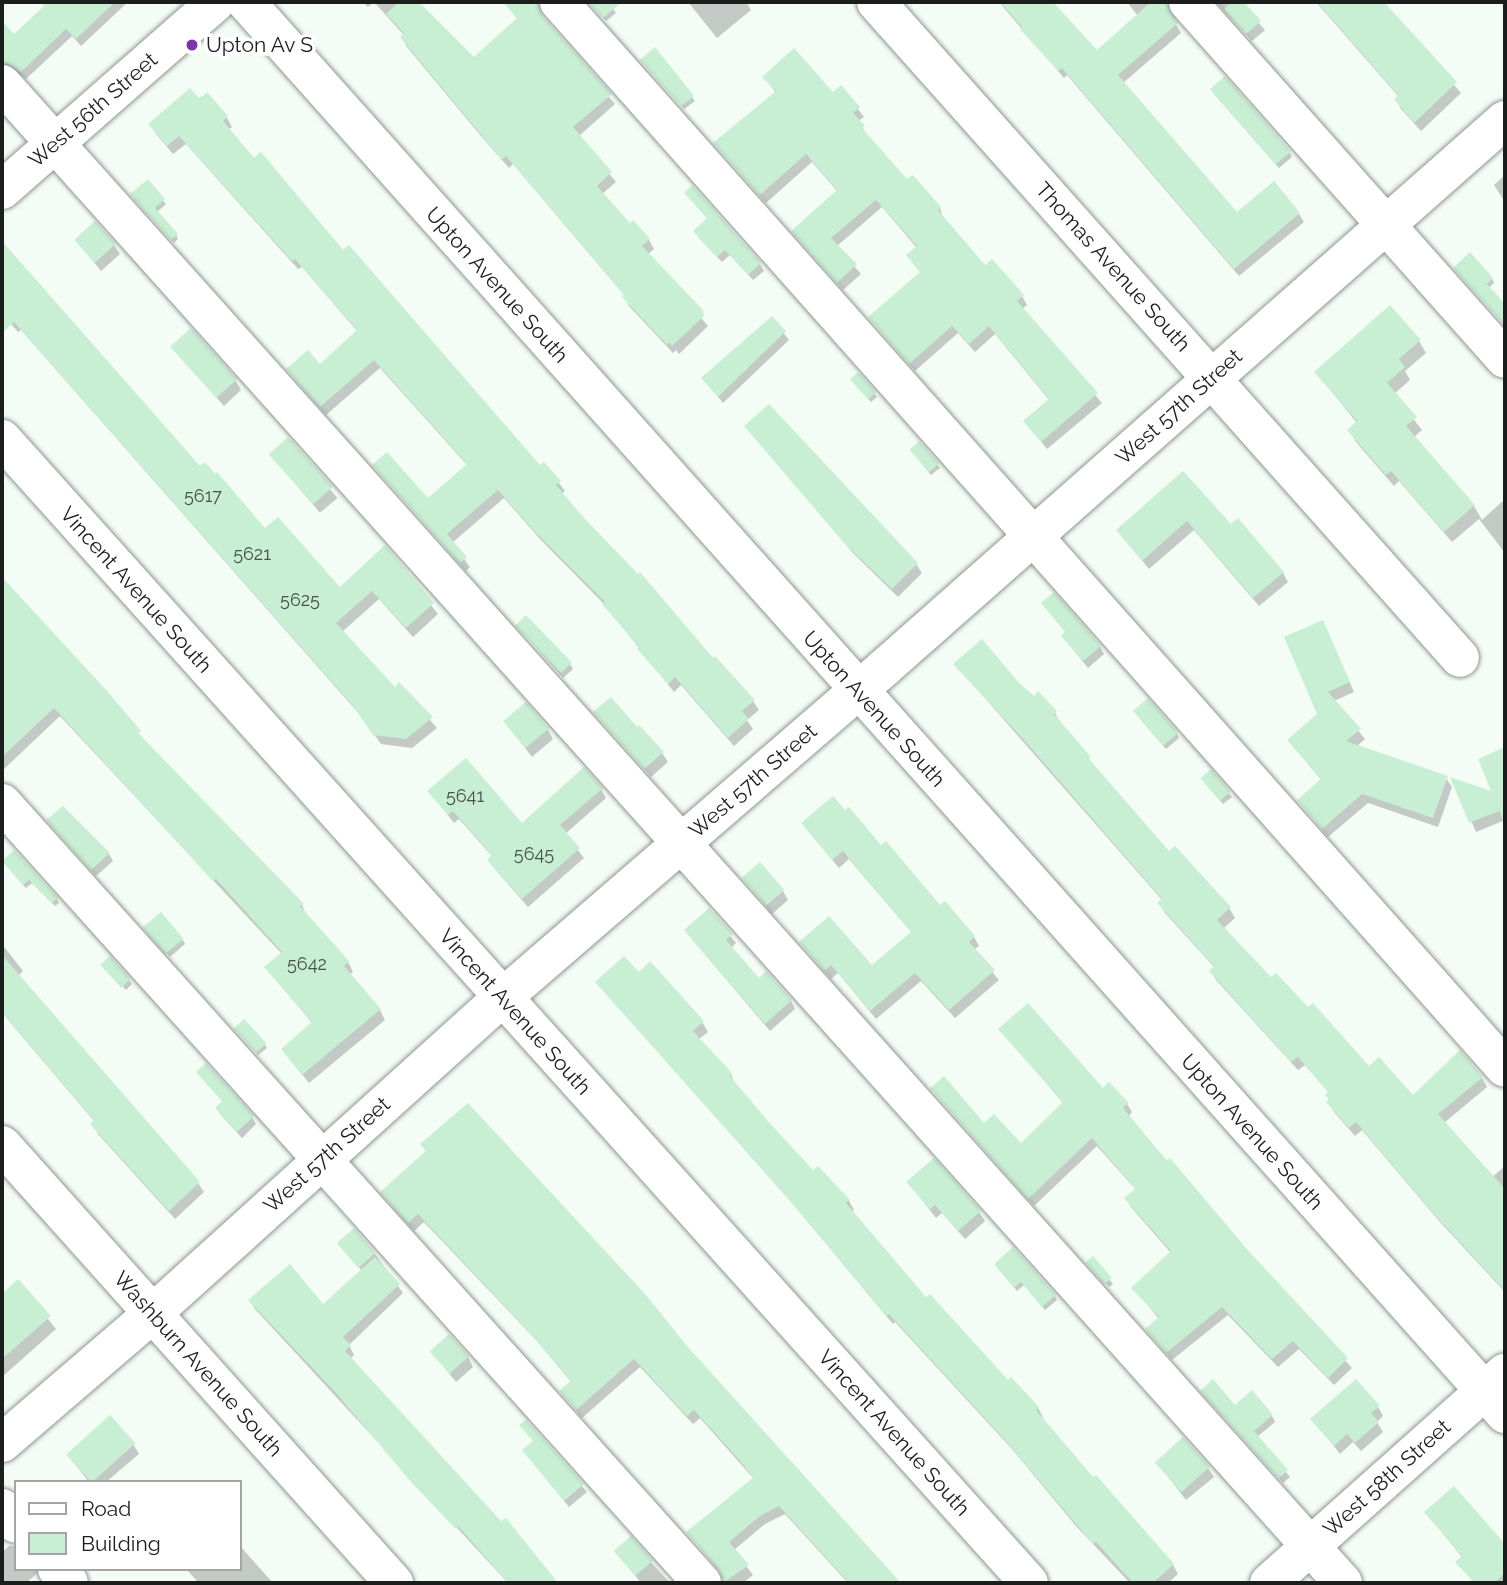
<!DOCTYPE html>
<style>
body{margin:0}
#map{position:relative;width:1507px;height:1585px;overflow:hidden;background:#f4fcf6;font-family:Raleway,sans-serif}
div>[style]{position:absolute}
.shadow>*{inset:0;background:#0003;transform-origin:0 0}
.building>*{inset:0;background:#c8eed3;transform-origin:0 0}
.roads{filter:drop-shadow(0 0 2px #8e9690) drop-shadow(0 0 2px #8e9690)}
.minor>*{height:38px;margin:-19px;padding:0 19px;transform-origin:19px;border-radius:19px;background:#fff}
.dots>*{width:19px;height:19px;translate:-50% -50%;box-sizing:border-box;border:4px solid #fff;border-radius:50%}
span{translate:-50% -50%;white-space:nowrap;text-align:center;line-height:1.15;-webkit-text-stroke:7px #fff;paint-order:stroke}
.number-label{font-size:18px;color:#46524a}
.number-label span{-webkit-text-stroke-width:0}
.poi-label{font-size:21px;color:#1b1e1c}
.left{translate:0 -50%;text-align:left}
.street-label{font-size:21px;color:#1b1e1c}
.frame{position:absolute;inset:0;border:4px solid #1b1e1c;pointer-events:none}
.legend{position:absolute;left:14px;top:1480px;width:228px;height:91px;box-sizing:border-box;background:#fff;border:2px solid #a4a5a4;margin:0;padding:9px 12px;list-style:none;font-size:21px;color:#1b1e1c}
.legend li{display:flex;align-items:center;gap:14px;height:35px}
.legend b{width:35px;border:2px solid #a4a5a4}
</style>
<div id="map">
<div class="shadow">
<i style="clip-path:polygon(51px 2px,128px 2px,81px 46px,72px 36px,26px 79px,14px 71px,2px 70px,2px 38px,9px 31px,14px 37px)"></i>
<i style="clip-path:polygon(363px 2px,417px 2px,474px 59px,518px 20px,508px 6px,513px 2px,539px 2px,542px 18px,615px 104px,579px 136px,616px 182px,602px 194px,630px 225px,649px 240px,654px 249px,647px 255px,708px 326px,679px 354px,676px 350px,673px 353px,629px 306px,625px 296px,513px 164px,509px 168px,481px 136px,407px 47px,402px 38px,404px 35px,374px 2px,368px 7px)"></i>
<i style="clip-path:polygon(589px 2px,608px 2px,616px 13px,606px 21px)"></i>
<i style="clip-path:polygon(688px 2px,746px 2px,751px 10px,717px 38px)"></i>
<i style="clip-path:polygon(999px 2px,1050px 2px,1097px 52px,1138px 16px,1127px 2px,1173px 2px,1171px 16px,1181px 33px,1123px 83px,1237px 214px,1299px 214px,1304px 222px,1239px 276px,1067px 75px,1064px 78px)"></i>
<i style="clip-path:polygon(1216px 2px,1240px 2px,1265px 30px,1252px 41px)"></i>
<i style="clip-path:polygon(1316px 2px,1382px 2px,1461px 93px,1421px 131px,1401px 109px,1396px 99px,1399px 97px)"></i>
<i style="clip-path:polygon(644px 64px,692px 97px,695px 101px,684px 109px)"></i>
<i style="clip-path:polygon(765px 77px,833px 94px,841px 87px,864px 117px,858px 121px,868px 136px,907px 182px,940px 208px,943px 219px,985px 267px,1022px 296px,1027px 305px,1022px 309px,1102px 403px,1047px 449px,1026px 422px,1050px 401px,995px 334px,975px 352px,958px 333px,915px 371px,870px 318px,921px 273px,908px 255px,917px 248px,882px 207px,837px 246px,861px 274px,843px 290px,793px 231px,838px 192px,812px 162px,766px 203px,715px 143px,776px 93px)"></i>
<i style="clip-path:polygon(1224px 79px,1290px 153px,1292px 157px,1279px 168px,1214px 94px)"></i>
<i style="clip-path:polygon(207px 94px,227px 118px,232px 127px,228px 130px,254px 160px,540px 468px,544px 464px,565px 491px,561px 494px,753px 701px,759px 710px,747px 720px,753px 729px,734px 746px,681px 685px,674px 692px,604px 604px,540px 539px,504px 498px,452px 543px,470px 567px,466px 571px,374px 465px,428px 500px,468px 466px,380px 368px,326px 415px,294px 378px,288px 369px,319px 366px,358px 332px,302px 267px,298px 269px,186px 144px,173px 154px,156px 134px,151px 125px)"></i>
<i style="clip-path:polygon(1505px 175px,1505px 202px,1494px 185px)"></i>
<i style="clip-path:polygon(147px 182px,166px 204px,156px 213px,176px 235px,178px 239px,174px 243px,134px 199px)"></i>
<i style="clip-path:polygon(686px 193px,760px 264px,764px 271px,753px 280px,730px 255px,722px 262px,699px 238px,695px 231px,708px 219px)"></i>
<i style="clip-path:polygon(76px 240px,114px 245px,120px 254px,101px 271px)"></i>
<i style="clip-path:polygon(8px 251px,200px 469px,265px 530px,340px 590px,385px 548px,438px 614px,413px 637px,379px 599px,342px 632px,395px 689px,399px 685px,437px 728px,412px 748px,381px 744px,361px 716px,21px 330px,18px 332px,2px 314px,2px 257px)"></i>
<i style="clip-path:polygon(1458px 272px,1492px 279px,1494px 283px,1488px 288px,1505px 307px,1505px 323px)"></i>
<i style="clip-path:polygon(772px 318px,789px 340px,723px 403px,703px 378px)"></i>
<i style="clip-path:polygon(1419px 341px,1426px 353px,1405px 371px,1410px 380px,1394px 394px,1422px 430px,1414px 437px,1474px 506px,1482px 520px,1505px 499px,1505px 553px,1479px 519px,1452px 542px,1399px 481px,1394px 486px,1356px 442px,1350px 430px,1357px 423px,1316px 372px)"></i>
<i style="clip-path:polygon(173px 347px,235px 380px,241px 390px,224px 406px)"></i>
<i style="clip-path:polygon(858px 374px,877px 397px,871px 402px,855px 383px)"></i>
<i style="clip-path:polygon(746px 426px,916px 564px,922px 573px,898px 597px,853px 553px)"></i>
<i style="left:288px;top:439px;width:77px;height:23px;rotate:50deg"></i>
<i style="clip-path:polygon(914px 454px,937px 464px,940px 468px,931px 475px)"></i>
<i style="clip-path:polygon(1183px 473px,1230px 527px,1283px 573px,1288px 582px,1259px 606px,1194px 530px,1149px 569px,1118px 530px)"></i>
<i style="clip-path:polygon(2px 578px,73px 655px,145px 741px,302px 905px,306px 915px,348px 962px,353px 972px,349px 975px,380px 1010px,385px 1020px,309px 1083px,283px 1050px,313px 1024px,266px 968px,282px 954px,60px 716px,2px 771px,2px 658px,6px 654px,2px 649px)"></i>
<i style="clip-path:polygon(520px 629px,570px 664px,573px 669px,563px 678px)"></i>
<i style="clip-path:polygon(1327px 631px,1354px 692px,1334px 701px,1365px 739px,1356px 747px,1446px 778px,1452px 787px,1438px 827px,1368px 803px,1328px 837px,1299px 801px,1322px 781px,1289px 741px,1319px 714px)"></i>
<i style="clip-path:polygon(1067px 634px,1100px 647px,1104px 654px,1088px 668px,1068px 643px)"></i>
<i style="clip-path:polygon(955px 664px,1018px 684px,1055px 712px,1059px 723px,1095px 767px,1169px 853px,1175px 848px,1229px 908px,1235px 918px,1223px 929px,1271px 979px,1369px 1069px,1413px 1097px,1482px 1078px,1487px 1087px,1444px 1123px,1491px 1178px,1505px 1166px,1505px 1292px,1440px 1222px,1362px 1130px,1355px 1136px,1334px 1112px,1328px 1102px,1329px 1093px,1305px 1065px,1298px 1070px,1216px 980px,1211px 971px,1215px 968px,1165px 913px,1160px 904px,1163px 901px)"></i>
<i style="clip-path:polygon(1134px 711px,1177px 734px,1179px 738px,1166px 749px)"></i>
<i style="clip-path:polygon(595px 712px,636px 730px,662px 753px,668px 762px,651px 777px)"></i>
<i style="clip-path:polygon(505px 722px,548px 730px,553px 739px,532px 757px)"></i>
<i style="clip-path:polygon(1505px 749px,1505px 820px,1476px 832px,1453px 780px,1494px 794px,1480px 760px)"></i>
<i style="clip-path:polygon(1211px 772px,1232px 797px,1223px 804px,1205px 783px)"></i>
<i style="clip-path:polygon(601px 789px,606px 798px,565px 834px,584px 858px,528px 907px,495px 869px,490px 860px,493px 857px,459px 819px,454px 823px,430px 792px,522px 825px)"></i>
<i style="clip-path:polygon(803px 824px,881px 848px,940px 908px,974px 937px,979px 946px,974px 950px,999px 980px,955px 1018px,921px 981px,876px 1019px,838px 973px,831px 979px,801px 943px,872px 968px,912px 933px,849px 859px,839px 868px)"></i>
<i style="clip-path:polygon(53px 827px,109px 854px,113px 861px,96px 876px)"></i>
<i style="clip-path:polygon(14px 852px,57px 899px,59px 903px,55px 906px,32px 883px,26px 888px,6px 865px)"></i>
<i style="clip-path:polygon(744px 878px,783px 891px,788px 900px,772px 914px)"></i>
<i style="clip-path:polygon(709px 910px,736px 943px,731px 948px,759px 980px,791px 1001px,795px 1009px,770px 1031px,691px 938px)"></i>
<i style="clip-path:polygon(148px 932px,183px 940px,185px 944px,170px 957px)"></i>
<i style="clip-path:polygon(2px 944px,23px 971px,18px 976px,198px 1183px,204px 1192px,175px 1219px,98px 1134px,92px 1124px,95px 1122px,8px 1020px,2px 1008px)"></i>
<i style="clip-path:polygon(103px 965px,129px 980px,132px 984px,126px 990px)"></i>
<i style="clip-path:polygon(638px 975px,702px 1022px,708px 1032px,699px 1039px,731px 1074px,735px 1085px,813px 1173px,849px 1201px,854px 1210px,852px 1212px,926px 1300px,1008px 1383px,1038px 1408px,1043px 1417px,1041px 1419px,1093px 1480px,1173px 1565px,1178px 1574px,1168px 1583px,1130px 1583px,1076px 1526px,1012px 1449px,895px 1322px,893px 1324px,793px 1204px,597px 983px)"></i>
<i style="clip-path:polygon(1000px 1029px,1127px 1104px,1132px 1112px,1128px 1117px,1352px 1368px,1334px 1385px,1299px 1349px,1278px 1367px,1228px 1315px,1172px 1360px,1147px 1329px,1159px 1319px,1134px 1288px,1171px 1253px,1131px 1207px,1126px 1199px,1136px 1190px,1097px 1146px,1034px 1206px,932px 1089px,984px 1126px,1021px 1145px,1064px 1104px)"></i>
<i style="clip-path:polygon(238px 1032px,264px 1044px,267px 1048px,258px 1055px)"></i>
<i style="clip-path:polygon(198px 1073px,252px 1117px,256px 1124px,242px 1138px,221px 1115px,217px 1108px,223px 1102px)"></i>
<i style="clip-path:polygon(422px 1145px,685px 1347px,900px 1583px,848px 1583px,785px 1514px,765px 1524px,734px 1550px,753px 1575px,743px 1583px,724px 1583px,721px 1573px,688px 1533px,754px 1479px,700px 1418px,693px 1424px,640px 1367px,582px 1418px,562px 1392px,572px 1383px,537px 1341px,424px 1222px,414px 1231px,388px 1201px,382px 1192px,427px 1153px)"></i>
<i style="clip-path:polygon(908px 1182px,979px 1212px,985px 1221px,965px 1239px,942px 1213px,936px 1218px)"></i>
<i style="clip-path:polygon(340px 1244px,375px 1254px,403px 1293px,349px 1345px,354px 1355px,350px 1359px,501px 1524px,505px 1520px,558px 1583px,508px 1583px,255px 1309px,250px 1301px,323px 1307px,362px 1271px)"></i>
<i style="clip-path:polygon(1093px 1258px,1113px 1284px,1109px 1287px,1090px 1267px)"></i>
<i style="clip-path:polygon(998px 1268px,1055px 1296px,1057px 1300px,1045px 1310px,1024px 1285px,1017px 1291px)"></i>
<i style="clip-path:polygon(18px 1281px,56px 1329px,2px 1377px,2px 1296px)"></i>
<i style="clip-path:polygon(432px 1352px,468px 1357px,473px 1367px,456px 1382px)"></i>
<i style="clip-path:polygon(1206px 1397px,1272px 1416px,1275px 1422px,1257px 1437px,1290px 1477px,1283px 1483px)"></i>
<i style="clip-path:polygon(1378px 1407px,1383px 1416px,1377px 1422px,1383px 1432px,1361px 1451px,1353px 1442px,1340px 1454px,1313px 1419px)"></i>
<i style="clip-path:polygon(526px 1422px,587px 1492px,569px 1507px,529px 1457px,534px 1442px)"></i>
<i style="clip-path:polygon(133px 1444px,139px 1454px,106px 1482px,89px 1482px,67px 1454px)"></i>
<i style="clip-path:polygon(1156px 1461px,1208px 1468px,1214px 1477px,1186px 1500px)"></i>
<i style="clip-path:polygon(1454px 1488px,1505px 1547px,1505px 1583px,1474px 1583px,1457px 1562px,1462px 1557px,1426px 1513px)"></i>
<i style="clip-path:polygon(630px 1539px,670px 1583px,641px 1583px,616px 1551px)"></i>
<i style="clip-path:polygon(9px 1546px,16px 1546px,16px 1569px,41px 1570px,26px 1583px,2px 1583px,2px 1552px)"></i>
<i style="clip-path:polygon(240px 1546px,273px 1583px,199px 1583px,186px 1569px,240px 1569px)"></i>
</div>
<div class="building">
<i style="clip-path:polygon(41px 2px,115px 2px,76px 39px,66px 29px,21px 72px,9px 64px,2px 63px,2px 21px,14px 34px,44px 6px)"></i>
<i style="clip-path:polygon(399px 2px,419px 2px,474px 57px,517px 18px,503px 2px,538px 2px,543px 17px,612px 94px,573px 127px,612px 172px,597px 186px,630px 223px,633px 220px,650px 239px,642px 246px,703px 310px,704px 316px,672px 346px,669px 342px,667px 345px,622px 297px,624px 295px,577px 239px,506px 156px,502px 160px,400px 37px,404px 33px,386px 14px)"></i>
<i style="clip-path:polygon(588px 2px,622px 2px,603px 18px)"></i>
<i style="clip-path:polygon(1000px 2px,1053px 2px,1097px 50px,1151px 2px,1167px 2px,1178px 23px,1118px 75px,1237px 212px,1274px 181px,1300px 213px,1234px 269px,1062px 68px,1058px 71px,1020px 29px,1022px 27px)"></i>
<i style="clip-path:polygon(1232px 2px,1244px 2px,1261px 21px,1246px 34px,1224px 9px)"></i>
<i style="clip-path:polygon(1317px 2px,1384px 2px,1457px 82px,1414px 123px,1394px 99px,1398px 95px)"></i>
<i style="clip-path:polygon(655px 47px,694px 96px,681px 106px,640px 60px)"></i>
<i style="clip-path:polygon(794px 48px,833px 92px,841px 85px,860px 107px,853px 113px,865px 126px,862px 128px,907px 179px,913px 175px,941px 207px,938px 210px,985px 265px,992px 259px,1024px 295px,1017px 301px,1098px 393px,1041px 442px,1023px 421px,1049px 399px,989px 326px,969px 344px,952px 326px,909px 364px,868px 317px,920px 272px,906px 255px,917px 246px,876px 200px,831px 238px,857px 264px,837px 283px,791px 231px,837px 190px,806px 154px,760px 195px,713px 143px,776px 91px,762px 77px)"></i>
<i style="left:1225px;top:76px;width:100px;height:20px;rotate:49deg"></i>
<i style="clip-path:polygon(190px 88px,200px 99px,207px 92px,228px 116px,223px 121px,254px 158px,261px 152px,343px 250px,349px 245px,540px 465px,544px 462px,561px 481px,556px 485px,584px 518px,638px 574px,640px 572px,713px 658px,715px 656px,755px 700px,742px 711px,749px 719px,728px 738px,675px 677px,668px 684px,637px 649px,639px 647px,602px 604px,605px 602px,533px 530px,498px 490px,447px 534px,467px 557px,460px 563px,372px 465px,387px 452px,428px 498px,467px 464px,374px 360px,320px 407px,286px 369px,308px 350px,320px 364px,357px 330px,295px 259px,292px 261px,179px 136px,167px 146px,148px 124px)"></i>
<i style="clip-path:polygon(148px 179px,165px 199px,155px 208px,178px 234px,171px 240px,130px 194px)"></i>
<i style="clip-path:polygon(692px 185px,761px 263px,748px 275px,725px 250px,717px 257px,693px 231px,707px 218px,684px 193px)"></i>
<i style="left:95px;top:221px;width:31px;height:28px;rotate:48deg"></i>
<i style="clip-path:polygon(2px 241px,200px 466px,205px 462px,215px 474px,217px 472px,265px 528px,278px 517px,340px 587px,385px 545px,434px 603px,406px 628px,372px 591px,336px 623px,395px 687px,399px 682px,433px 717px,406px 739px,373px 735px,353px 706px,14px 322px,2px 333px)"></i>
<i style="clip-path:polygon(1470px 252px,1493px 278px,1487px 284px,1505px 304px,1505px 326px,1453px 268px)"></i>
<i style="clip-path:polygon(1390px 305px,1421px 340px,1399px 359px,1405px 367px,1387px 383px,1417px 417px,1406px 426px,1475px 505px,1444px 532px,1391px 471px,1386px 475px,1347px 430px,1357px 421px,1314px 372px)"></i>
<i style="clip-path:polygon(772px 316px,786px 331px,718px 397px,701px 378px)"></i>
<i style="left:191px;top:328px;width:69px;height:28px;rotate:48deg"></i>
<i style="left:858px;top:372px;width:27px;height:11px;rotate:48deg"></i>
<i style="clip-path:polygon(769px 404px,918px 563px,892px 589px,845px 544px,744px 426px)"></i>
<i style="left:288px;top:437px;width:67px;height:26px;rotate:48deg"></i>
<i style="left:919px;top:441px;width:30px;height:13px;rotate:48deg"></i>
<i style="clip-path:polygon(1183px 471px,1231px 524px,1238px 518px,1284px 572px,1253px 598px,1187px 521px,1142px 561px,1116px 530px)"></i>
<i style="clip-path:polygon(2px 577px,107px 691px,141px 731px,138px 733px,304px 904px,300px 906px,349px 961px,344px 966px,381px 1009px,302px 1075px,281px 1049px,312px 1022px,264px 967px,282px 952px,216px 879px,213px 881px,54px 708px,2px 757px)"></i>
<i style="clip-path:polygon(1054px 592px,1101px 646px,1083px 661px,1061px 636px,1065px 632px,1041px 603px)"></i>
<i style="left:526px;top:615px;width:66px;height:15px;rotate:46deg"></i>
<i style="clip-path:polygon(1323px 620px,1350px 682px,1328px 692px,1361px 729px,1346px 741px,1448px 776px,1433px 818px,1362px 794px,1322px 829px,1297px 800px,1321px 779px,1287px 740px,1317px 714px,1284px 637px)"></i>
<i style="clip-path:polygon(982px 639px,1019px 683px,1034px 696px,1038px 691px,1057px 711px,1054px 714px,1091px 757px,1089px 759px,1169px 851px,1175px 846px,1231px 907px,1217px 920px,1271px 977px,1276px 973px,1308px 1007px,1313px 1003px,1369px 1066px,1379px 1057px,1413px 1095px,1460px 1050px,1483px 1077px,1438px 1114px,1505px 1189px,1505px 1291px,1433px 1213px,1356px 1122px,1349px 1128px,1326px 1102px,1329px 1099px,1325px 1095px,1328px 1092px,1298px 1057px,1291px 1062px,1209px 971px,1214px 966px,1157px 903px,1162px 899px,1025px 741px,953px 664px)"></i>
<i style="clip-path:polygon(611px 697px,637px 727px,639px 725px,664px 752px,644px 769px,593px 712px)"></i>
<i style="left:1148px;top:698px;width:46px;height:20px;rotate:49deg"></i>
<i style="left:526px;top:702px;width:35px;height:30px;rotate:50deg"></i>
<i style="clip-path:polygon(1505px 747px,1505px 823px,1499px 811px,1469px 823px,1450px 777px,1491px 791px,1478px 759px)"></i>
<i style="clip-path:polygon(466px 758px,522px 823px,584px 767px,603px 788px,560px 825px,580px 848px,522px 899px,487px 860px,492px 855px,453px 811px,448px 815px,427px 791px)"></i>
<i style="left:1211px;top:769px;width:30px;height:14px;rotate:49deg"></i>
<i style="clip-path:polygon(833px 796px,845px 810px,849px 807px,881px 845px,886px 841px,940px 905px,945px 901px,975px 936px,969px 942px,995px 970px,949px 1010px,915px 973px,870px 1011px,831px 965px,825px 971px,799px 942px,829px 916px,872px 965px,911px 932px,843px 851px,832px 860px,801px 823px)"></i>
<i style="clip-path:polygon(63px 806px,110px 853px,91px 870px,46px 820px)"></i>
<i style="clip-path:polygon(14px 850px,58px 898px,52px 903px,29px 880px,23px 885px,2px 861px)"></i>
<i style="left:760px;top:862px;width:37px;height:24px;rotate:49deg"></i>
<i style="clip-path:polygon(709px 908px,733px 934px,726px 940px,759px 978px,766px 971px,792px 1000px,765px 1024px,684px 930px)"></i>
<i style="left:161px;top:912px;width:35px;height:24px;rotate:50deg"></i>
<i style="clip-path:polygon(2px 955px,200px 1182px,169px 1211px,90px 1124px,94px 1120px,2px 1013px)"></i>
<i style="left:110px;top:956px;width:31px;height:13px;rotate:48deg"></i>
<i style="clip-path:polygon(624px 956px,639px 972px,650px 961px,704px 1021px,693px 1031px,732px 1073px,730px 1076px,766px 1119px,813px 1170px,818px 1166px,850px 1200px,846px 1203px,926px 1297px,930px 1294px,1008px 1380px,1011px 1377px,1039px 1407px,1036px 1410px,1093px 1477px,1096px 1475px,1174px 1564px,1153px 1583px,1133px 1583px,1096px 1542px,1093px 1544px,1004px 1439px,889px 1314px,887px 1316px,785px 1195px,595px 982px)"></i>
<i style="clip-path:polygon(1028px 1003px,1103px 1088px,1109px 1082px,1129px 1103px,1123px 1108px,1167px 1161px,1170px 1158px,1246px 1248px,1348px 1358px,1328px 1378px,1293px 1341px,1272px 1359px,1222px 1307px,1166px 1353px,1145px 1329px,1159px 1317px,1131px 1288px,1171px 1251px,1124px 1198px,1135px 1189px,1092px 1138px,1028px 1199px,930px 1088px,944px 1076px,984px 1123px,994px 1114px,1021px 1143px,1063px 1102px,998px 1029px)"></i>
<i style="left:244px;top:1019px;width:33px;height:14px;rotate:47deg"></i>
<i style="clip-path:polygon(206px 1063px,254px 1116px,237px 1132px,215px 1108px,222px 1101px,196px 1072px)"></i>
<i style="clip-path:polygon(468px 1103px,646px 1295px,687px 1346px,901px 1583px,849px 1583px,779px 1506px,760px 1516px,729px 1542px,749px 1565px,723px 1583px,718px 1568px,686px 1532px,753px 1478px,742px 1463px,694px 1410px,687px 1416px,634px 1359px,576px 1410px,559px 1391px,571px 1381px,529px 1332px,418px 1214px,408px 1223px,380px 1192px,426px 1151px,420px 1144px)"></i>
<i style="clip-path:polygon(934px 1158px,981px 1211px,958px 1231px,935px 1205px,930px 1209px,906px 1182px)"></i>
<i style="left:354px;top:1228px;width:33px;height:23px;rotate:49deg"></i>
<i style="clip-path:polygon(1013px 1247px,1056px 1295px,1042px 1307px,1021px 1282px,1014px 1288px,994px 1264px)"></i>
<i style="left:1093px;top:1256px;width:29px;height:10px;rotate:49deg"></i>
<i style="clip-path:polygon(375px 1257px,400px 1284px,343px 1337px,351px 1345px,345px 1351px,501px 1521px,506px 1518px,558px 1583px,508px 1583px,459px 1527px,456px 1529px,412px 1483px,336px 1393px,248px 1300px,290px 1264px,323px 1304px)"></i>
<i style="clip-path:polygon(18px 1279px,51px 1316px,2px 1359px,2px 1294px)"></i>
<i style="left:449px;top:1334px;width:30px;height:26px;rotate:48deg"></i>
<i style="clip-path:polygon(1213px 1379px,1235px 1405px,1252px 1390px,1273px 1415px,1254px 1431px,1288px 1470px,1279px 1478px,1200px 1391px)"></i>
<i style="clip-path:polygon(1356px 1379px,1380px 1406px,1371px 1413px,1379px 1422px,1355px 1443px,1347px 1434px,1334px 1446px,1310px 1419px)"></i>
<i style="left:110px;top:1415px;width:38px;height:59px;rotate:48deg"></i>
<i style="clip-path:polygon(526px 1420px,584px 1484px,564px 1501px,522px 1450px,533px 1441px,519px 1425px)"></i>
<i style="left:1183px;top:1437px;width:40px;height:38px;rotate:48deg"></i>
<i style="clip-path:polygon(1454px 1486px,1505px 1544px,1505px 1573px,1494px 1583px,1475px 1583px,1455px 1562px,1462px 1556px,1424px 1512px)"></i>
<i style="left:631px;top:1536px;width:33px;height:23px;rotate:49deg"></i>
</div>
<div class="roads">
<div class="minor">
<i style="left:246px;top:2px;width:1892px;rotate:48.28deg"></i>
<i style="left:559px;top:2px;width:1425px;rotate:48.41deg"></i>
<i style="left:876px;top:2px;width:878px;rotate:48.32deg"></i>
<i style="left:1188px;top:2px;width:477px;rotate:48.4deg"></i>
<i style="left:2px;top:84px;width:2011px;rotate:48.18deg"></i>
<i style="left:2px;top:190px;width:285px;rotate:-41.3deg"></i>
<i style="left:2px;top:439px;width:1537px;rotate:48.08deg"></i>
<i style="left:2px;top:803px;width:1048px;rotate:48.09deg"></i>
<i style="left:2px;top:1145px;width:588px;rotate:48.17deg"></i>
<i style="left:2px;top:1443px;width:199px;rotate:-40.7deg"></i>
<i style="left:153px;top:1313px;width:470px;rotate:-42.1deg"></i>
<i style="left:502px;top:998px;width:505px;rotate:-40.82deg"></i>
<i style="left:884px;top:668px;width:828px;rotate:-41.43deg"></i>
<i style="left:2px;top:1508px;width:21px;rotate:49deg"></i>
<i style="left:57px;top:1569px;width:18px;rotate:49deg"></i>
<i style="left:1269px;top:1583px;width:316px;rotate:-41.7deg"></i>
</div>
</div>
<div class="dots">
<i style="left:192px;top:45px;background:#7c35a8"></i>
</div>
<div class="number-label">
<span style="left:203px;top:496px">5617</span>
<span style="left:252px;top:554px">5621</span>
<span style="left:300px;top:600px">5625</span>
<span style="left:465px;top:796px">5641</span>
<span style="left:534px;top:854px">5645</span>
<span style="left:307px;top:964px">5642</span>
</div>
<div class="poi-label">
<span class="left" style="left:206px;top:45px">Upton Av S</span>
</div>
<div class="street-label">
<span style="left:93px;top:110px;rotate:-41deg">West 56th Street</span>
<span style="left:1113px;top:267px;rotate:48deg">Thomas Avenue South</span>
<span style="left:497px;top:285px;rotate:48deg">Upton Avenue South</span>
<span style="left:1179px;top:407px;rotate:-42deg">West 57th Street</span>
<span style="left:136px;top:590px;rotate:48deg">Vincent Avenue South</span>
<span style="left:874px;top:709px;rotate:48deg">Upton Avenue South</span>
<span style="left:753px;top:781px;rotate:-41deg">West 57th Street</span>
<span style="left:515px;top:1012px;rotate:48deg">Vincent Avenue South</span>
<span style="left:1252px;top:1132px;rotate:48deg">Upton Avenue South</span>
<span style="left:327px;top:1155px;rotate:-42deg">West 57th Street</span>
<span style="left:198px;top:1364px;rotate:48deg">Washburn Avenue South</span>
<span style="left:894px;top:1433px;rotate:48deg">Vincent Avenue South</span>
<span style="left:1387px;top:1478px;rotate:-42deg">West 58th Street</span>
</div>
<div class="frame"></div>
<ul class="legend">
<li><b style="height:9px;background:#fff"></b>Road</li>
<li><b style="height:19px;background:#c8eed3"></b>Building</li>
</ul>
</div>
